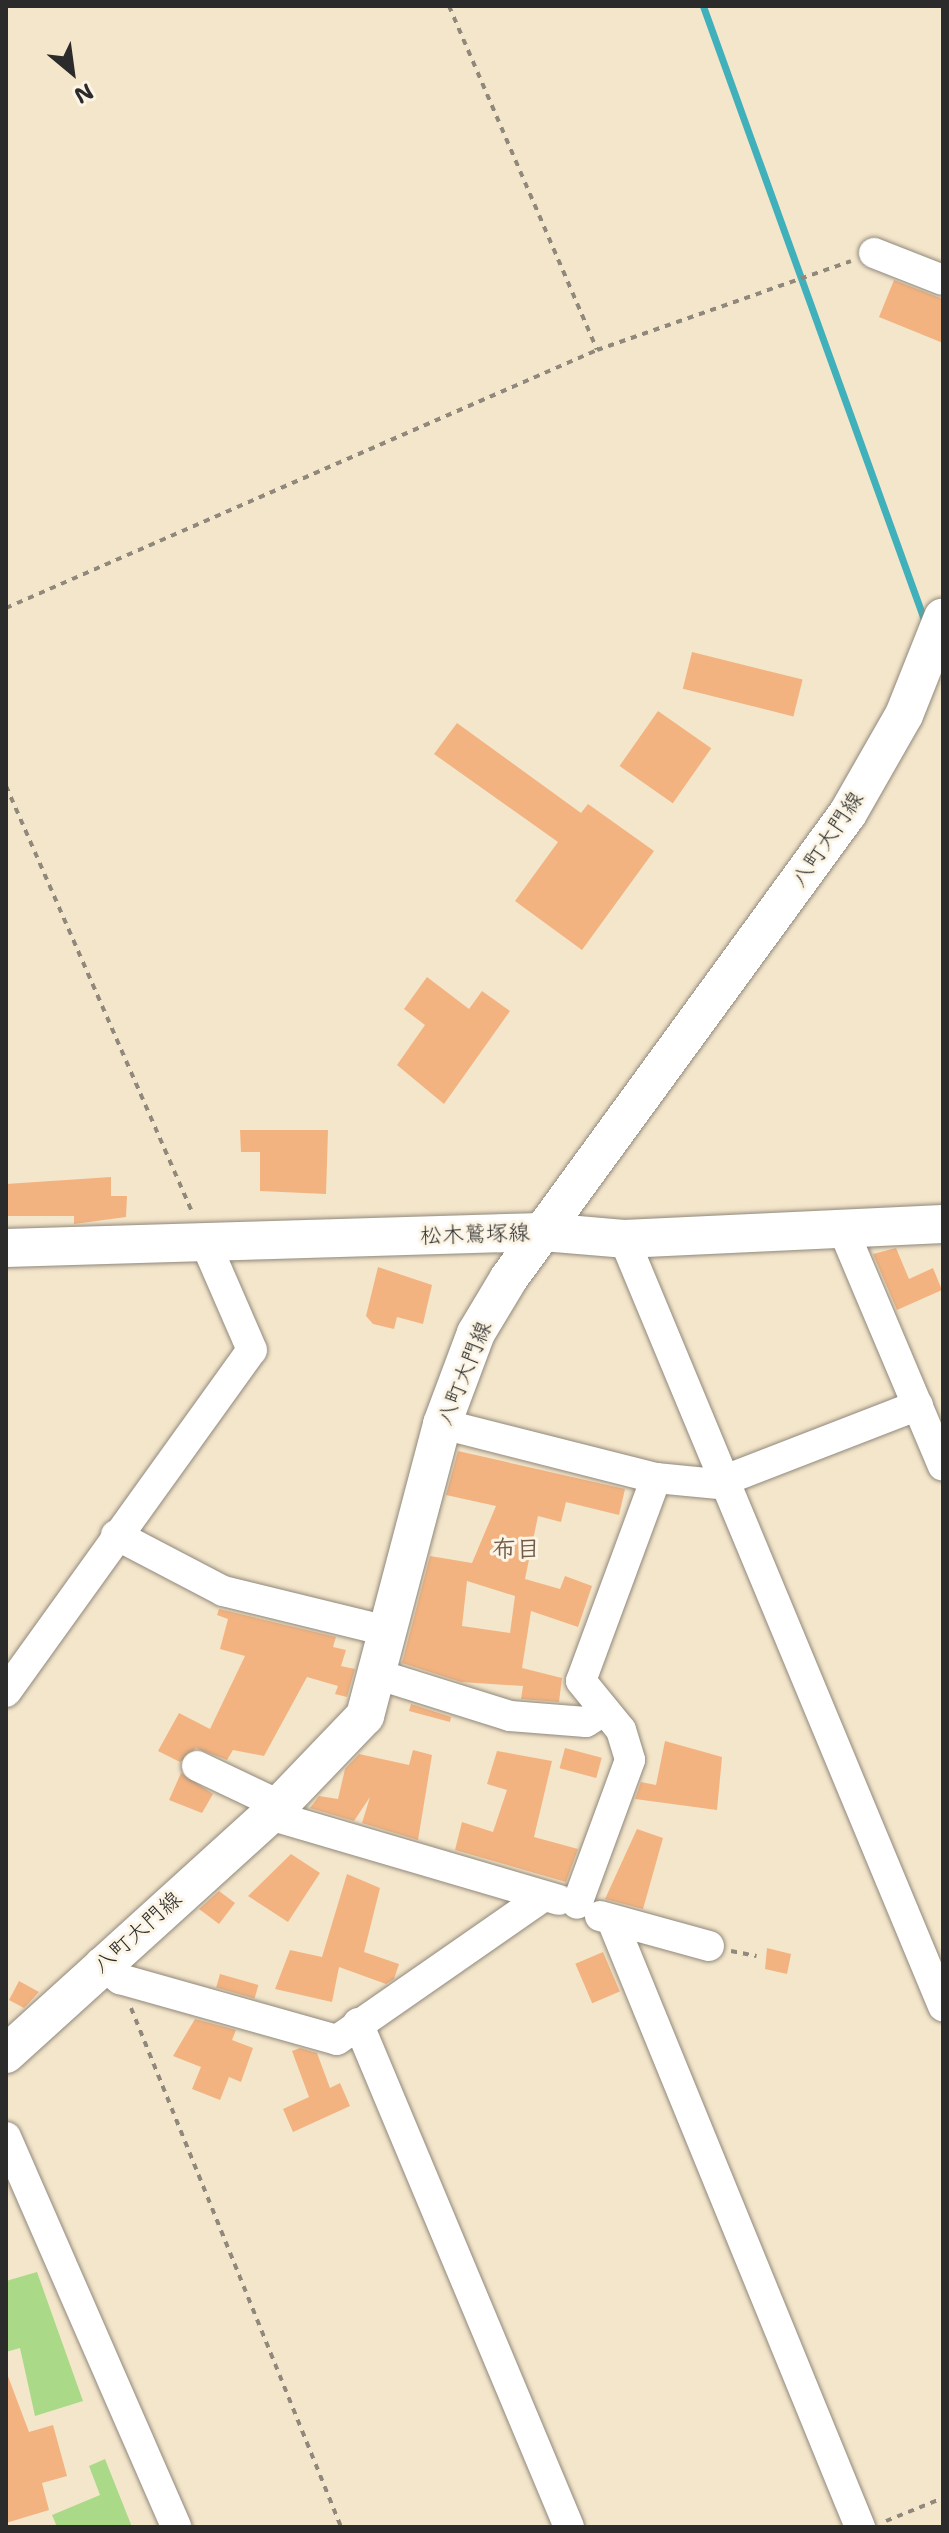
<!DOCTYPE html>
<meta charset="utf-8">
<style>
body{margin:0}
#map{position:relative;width:949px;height:2533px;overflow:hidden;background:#f4e6cb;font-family:"Shantell Sans","Klee One",sans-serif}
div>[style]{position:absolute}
.green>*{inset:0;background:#aada88}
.stream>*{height:7px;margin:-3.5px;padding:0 3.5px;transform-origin:3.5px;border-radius:3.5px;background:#40b0bb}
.building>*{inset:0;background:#f2b381;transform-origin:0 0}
.path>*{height:4px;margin-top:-2px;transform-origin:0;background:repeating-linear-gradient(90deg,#90887b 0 6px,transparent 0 12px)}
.roads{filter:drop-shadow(0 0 2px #90887b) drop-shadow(0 0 2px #90887b)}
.minor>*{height:30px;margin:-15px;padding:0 15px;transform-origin:15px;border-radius:15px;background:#fff}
.major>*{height:38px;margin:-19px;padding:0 19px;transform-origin:19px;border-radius:19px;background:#fff}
span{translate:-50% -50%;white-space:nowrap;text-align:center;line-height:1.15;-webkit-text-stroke:6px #fcf5e5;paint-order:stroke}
.street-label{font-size:22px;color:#2b2b2b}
.neighbourhood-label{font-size:24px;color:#715b49;font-weight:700}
.frame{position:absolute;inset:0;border:8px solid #2b2b2b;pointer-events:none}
.north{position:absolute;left:32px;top:32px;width:80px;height:80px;-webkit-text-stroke:6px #fcf5e5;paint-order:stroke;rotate:151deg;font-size:22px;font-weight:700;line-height:32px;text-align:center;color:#2b2b2b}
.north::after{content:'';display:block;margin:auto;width:28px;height:36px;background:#2b2b2b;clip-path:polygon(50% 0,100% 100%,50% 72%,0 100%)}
</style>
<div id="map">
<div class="green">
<i style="clip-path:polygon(37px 2272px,83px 2401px,35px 2416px,20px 2348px,6px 2352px,6px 2281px)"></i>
<i style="clip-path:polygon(105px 2459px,132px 2527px,57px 2527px,52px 2515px,100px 2495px,89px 2466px)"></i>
</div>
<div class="stream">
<i style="left:703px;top:6px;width:658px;rotate:70.19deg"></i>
</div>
<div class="building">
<i style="clip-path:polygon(894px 280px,943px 299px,943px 343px,879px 317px)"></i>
<i style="left:692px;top:652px;width:114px;height:38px;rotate:14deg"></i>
<i style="left:658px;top:711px;width:65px;height:67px;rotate:35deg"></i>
<i style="clip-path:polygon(457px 723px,581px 813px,588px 804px,654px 851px,582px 950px,515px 901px,558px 842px,434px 754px)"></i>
<i style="clip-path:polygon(427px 977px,469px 1009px,482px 991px,510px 1011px,444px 1104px,397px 1065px,425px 1025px,404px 1009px)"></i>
<i style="clip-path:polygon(240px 1130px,328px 1130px,326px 1194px,260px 1191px,260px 1152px,241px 1152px)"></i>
<i style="clip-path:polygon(111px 1177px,111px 1196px,127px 1196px,126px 1217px,74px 1224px,74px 1216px,6px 1216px,6px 1184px)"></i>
<i style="clip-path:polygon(896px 1248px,909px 1279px,933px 1268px,942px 1290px,897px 1310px,873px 1254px)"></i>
<i style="clip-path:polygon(378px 1267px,432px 1285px,423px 1324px,397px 1317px,394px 1329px,373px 1324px,366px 1316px)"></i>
<i style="clip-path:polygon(evenodd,458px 1451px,625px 1489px,619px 1515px,566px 1502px,561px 1522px,538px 1516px,525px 1579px,560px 1589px,565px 1576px,592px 1586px,578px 1627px,531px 1611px,522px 1668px,562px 1678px,559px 1702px,521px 1699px,523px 1686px,461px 1682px,402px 1663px,430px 1556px,472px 1563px,496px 1506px,446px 1495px,458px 1451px,467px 1581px,515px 1596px,510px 1633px,462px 1626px,467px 1581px)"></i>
<i style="clip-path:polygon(219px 1609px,336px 1637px,333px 1647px,346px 1650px,341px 1666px,355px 1669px,347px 1697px,335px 1694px,338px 1686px,307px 1677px,264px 1756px,233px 1750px,227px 1760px,196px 1748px,180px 1762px,158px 1751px,179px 1713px,210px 1729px,245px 1656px,220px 1649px,228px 1619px,217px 1615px)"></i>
<i style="clip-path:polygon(411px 1704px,451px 1717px,450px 1722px,409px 1711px)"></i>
<i style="clip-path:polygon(665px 1741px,722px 1757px,717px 1810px,635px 1799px,641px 1782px,656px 1785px)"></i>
<i style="left:565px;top:1748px;width:38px;height:21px;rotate:15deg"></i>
<i style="clip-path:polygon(413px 1750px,432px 1755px,418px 1840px,362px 1823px,370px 1797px,354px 1821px,310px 1808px,319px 1796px,338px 1799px,345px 1769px,359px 1754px,409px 1765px)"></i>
<i style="clip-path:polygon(497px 1751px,552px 1761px,534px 1837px,578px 1849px,566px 1882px,455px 1850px,462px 1822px,493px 1832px,507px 1790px,487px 1784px)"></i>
<i style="clip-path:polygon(181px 1773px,213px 1794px,202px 1813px,169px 1800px)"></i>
<i style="clip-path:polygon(637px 1829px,663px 1838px,643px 1909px,605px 1899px)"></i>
<i style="clip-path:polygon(291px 1854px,320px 1873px,288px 1922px,248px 1896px)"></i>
<i style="clip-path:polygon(347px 1874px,380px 1888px,364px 1952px,399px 1964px,394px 1979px,386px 1984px,339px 1967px,332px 2002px,275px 1989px,290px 1950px,322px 1957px)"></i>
<i style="clip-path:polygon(219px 1891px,235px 1903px,219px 1924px,199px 1909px)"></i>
<i style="clip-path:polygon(767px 1948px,791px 1954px,787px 1974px,765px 1969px)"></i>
<i style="left:603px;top:1952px;width:43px;height:30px;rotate:67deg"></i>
<i style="left:220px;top:1974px;width:40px;height:14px;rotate:16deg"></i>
<i style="clip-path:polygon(19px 1981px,39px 1992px,24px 2008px,9px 2000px)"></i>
<i style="clip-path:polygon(195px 2019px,236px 2030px,232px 2040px,253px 2048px,241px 2082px,229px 2077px,220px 2100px,192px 2089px,201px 2067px,173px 2056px)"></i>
<i style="clip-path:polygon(300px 2048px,317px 2053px,330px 2088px,340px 2083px,350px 2106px,293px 2132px,283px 2109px,309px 2097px,292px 2051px)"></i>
<i style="clip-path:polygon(6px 2371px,29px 2432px,53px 2425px,67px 2476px,42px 2483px,49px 2510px,6px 2523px)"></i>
</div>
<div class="path">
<i style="left:449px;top:6px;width:374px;rotate:66.7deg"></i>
<i style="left:6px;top:608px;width:645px;rotate:-23.58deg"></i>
<i style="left:597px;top:350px;width:269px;rotate:-19.3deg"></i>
<i style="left:6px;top:786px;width:467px;rotate:66.4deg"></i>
<i style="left:731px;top:1951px;width:26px;rotate:11deg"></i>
<i style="left:131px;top:2008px;width:560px;rotate:67.97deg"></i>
<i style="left:886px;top:2521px;width:61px;rotate:-22deg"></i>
</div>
<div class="roads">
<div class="minor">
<i style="left:874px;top:253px;width:74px;rotate:21.4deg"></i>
<i style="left:842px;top:1227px;width:259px;rotate:67.1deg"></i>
<i style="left:624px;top:1239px;width:831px;rotate:67.42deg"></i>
<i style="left:442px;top:1424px;width:221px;rotate:14.2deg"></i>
<i style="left:656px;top:1478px;width:216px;rotate:110.3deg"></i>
<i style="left:581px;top:1681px;width:63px;rotate:50.8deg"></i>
<i style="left:621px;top:1730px;width:31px;rotate:73deg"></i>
<i style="left:630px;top:1760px;width:153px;rotate:110.2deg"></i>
<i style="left:656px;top:1478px;width:71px;rotate:5.6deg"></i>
<i style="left:725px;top:1480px;width:207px;rotate:-21.2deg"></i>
<i style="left:116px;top:1535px;width:121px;rotate:27.6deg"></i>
<i style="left:223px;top:1591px;width:169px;rotate:13.7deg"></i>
<i style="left:376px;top:1674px;width:140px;rotate:17.4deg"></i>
<i style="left:510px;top:1716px;width:76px;rotate:4.5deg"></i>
<i style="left:586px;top:1722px;width:22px;rotate:-32deg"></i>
<i style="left:6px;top:1692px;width:421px;rotate:-54.3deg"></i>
<i style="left:252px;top:1350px;width:118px;rotate:-113.5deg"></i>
<i style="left:197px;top:1766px;width:91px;rotate:25.4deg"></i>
<i style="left:270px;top:1815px;width:301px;rotate:16.4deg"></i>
<i style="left:600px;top:1916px;width:113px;rotate:15.4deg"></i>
<i style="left:613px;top:1923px;width:653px;rotate:67.76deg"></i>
<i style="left:100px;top:1963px;width:26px;rotate:39deg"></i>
<i style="left:120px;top:1979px;width:225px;rotate:15.7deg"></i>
<i style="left:337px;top:2040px;width:251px;rotate:-34.8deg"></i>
<i style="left:358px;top:2023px;width:546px;rotate:67.28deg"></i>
<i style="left:6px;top:2137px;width:425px;rotate:66.4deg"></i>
</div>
<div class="major">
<i style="left:6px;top:1248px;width:537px;rotate:-1.71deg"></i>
<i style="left:543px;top:1232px;width:81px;rotate:4.9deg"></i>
<i style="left:624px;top:1239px;width:319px;rotate:-2.7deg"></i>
<i style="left:6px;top:2054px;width:356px;rotate:-42.2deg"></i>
<i style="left:270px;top:1815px;width:137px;rotate:-46.2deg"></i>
<i style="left:365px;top:1716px;width:302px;rotate:-75.2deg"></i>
<i style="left:442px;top:1424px;width:97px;rotate:-69.5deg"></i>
<i style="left:476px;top:1333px;width:64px;rotate:-59deg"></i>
<i style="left:509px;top:1278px;width:575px;rotate:-53.91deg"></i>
<i style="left:848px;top:813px;width:113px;rotate:-60.3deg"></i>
<i style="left:904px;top:715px;width:105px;rotate:-68.3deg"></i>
</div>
</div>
<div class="street-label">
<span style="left:827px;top:839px;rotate:-56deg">八町大門線</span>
<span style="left:475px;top:1234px;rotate:-2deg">松木鷲塚線</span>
<span style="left:464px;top:1373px;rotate:-68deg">八町大門線</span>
<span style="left:137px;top:1932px;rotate:-42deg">八町大門線</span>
</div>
<div class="neighbourhood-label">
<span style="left:516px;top:1550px">布目</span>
</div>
<div class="frame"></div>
<div class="north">N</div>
</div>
